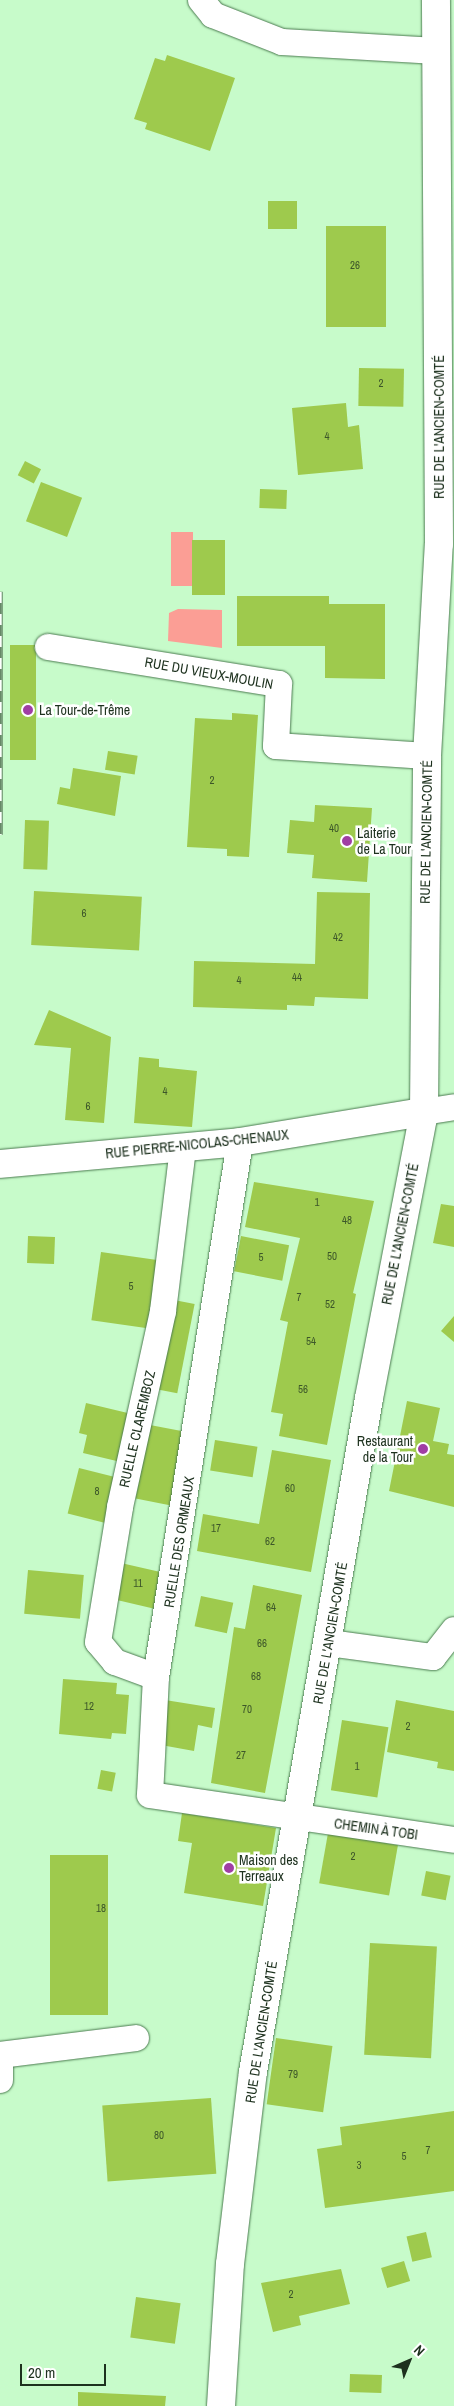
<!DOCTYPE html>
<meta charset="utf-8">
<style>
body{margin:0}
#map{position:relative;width:454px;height:2406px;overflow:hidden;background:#c7fbca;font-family:"Archivo Narrow",sans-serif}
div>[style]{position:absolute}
.green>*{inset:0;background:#fb9e95;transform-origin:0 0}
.building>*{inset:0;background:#9eca4d;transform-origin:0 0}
.roads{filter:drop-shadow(0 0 1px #4b7b50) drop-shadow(0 0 1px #4b7b50)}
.street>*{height:26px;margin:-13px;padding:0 13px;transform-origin:13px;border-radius:13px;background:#fff}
.secondary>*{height:28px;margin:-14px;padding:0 14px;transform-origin:14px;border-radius:14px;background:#fff}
.rail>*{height:5.5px;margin-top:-2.75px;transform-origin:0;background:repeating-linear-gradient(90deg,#fff 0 11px,#678868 0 22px);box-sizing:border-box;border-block:1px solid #678868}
.dots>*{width:14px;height:14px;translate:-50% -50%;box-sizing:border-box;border:2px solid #fff;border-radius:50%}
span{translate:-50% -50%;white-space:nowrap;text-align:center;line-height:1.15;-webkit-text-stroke:5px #fff;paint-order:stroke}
.number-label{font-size:11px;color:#3d572a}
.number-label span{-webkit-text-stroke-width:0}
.street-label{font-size:14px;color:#1d311e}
.poi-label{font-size:14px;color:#1d311e}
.left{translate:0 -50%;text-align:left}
.right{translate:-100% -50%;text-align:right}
.north{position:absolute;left:384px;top:2336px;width:50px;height:50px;-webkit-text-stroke:4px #fff;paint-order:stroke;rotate:44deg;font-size:14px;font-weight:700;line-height:20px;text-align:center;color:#1d311e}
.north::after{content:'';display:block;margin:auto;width:18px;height:22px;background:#1d311e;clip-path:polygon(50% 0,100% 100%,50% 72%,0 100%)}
.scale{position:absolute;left:20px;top:2364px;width:86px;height:22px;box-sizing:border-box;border:2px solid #1d311e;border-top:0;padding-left:6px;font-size:15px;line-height:18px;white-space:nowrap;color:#1d311e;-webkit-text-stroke:4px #fff;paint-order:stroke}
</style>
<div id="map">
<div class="green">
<i style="left:171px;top:532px;width:22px;height:54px"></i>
<i style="clip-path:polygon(178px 609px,222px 610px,222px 648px,168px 641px,169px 613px)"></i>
</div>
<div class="building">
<i style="clip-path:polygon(167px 55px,235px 78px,210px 151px,145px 129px,147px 123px,134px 119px,155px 58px,165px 61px)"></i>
<i style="left:268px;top:201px;width:29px;height:28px"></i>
<i style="left:326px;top:226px;width:60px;height:101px"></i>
<i style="left:359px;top:368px;width:45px;height:38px;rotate:1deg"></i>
<i style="clip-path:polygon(346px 403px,348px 427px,359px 425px,363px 469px,298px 475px,292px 408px)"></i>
<i style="left:25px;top:461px;width:18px;height:16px;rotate:27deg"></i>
<i style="left:41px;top:482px;width:44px;height:42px;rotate:21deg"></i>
<i style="left:260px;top:489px;width:27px;height:19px;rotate:2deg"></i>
<i style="left:192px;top:540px;width:33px;height:55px"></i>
<i style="clip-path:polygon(237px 596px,329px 596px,329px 604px,385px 604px,385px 679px,325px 678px,325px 646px,237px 646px)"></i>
<i style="left:10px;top:645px;width:26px;height:115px"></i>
<i style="clip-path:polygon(232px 713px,258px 715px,249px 857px,227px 856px,227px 849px,187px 847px,195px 718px,232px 720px)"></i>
<i style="left:108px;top:751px;width:30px;height:19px;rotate:9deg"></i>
<i style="clip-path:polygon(73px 768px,121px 776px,115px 816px,57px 804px,60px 787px,70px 789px)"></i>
<i style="clip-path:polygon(315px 805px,372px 808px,367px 882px,312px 878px,314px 855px,287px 853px,290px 820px,314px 822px)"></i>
<i style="left:25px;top:820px;width:24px;height:49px;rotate:2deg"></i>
<i style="left:34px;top:891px;width:108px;height:54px;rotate:3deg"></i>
<i style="clip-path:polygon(317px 892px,370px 893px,368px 999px,315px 997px,314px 1006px,287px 1005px,287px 1010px,193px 1007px,194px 961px,315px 964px)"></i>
<i style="clip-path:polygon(49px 1010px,111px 1037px,104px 1123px,65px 1120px,71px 1048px,34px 1045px)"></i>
<i style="clip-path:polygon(139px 1057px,159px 1059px,159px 1067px,197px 1071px,192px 1127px,134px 1123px)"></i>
<i style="clip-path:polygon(254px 1182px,374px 1201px,353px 1293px,356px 1294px,327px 1445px,279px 1436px,283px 1414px,271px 1412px,288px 1322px,280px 1320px,300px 1238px,245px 1227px)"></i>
<i style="clip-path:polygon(441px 1204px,454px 1206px,454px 1247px,433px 1243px)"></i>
<i style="left:28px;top:1236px;width:27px;height:27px;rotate:2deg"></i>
<i style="left:241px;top:1236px;width:49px;height:36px;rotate:11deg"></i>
<i style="left:101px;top:1252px;width:62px;height:69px;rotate:8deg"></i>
<i style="left:174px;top:1300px;width:21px;height:91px;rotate:11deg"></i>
<i style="clip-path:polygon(454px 1316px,454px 1342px,441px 1331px)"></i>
<i style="clip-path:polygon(407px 1401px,440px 1408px,433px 1441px,449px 1444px,447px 1454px,454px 1455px,454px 1507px,389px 1491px)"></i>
<i style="clip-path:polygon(86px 1403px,136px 1415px,125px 1463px,83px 1453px,87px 1435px,79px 1433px)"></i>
<i style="left:150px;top:1425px;width:36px;height:75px;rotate:11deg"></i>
<i style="left:215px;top:1440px;width:43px;height:31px;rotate:9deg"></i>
<i style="clip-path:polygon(272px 1450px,331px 1460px,311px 1572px,197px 1551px,203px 1514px,259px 1524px)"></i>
<i style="left:79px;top:1468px;width:41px;height:47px;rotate:14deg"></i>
<i style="left:121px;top:1563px;width:46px;height:37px;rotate:13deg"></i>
<i style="left:28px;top:1570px;width:56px;height:44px;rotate:5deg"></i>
<i style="clip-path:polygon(253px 1585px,302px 1595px,265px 1793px,211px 1783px,234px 1627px,245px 1629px)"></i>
<i style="left:201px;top:1596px;width:33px;height:31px;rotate:12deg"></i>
<i style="clip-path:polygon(63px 1679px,117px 1683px,116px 1694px,129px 1695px,126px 1734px,112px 1733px,111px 1739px,59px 1734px)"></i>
<i style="clip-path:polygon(165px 1700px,215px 1708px,212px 1728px,198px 1725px,194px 1751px,161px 1745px)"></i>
<i style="clip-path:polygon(396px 1700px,454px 1711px,454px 1771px,437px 1768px,438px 1762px,387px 1752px)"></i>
<i style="left:342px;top:1720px;width:47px;height:71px;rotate:9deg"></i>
<i style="left:101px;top:1770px;width:15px;height:19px;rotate:11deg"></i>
<i style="clip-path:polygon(182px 1813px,276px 1828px,263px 1906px,184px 1893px,192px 1843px,178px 1841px)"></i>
<i style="left:328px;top:1833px;width:71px;height:51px;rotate:10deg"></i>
<i style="left:50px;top:1855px;width:58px;height:160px"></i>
<i style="left:426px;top:1871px;width:25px;height:25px;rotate:11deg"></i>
<i style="left:370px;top:1943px;width:67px;height:112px;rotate:3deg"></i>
<i style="left:276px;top:2038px;width:57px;height:67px;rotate:8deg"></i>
<i style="left:211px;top:2098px;width:76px;height:109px;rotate:86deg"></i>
<i style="clip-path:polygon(454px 2111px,454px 2191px,325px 2208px,317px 2149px,342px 2145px,340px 2127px)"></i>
<i style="left:426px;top:2232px;width:26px;height:20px;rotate:77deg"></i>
<i style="left:404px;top:2261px;width:21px;height:24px;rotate:73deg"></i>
<i style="clip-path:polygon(341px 2269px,350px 2304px,299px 2316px,301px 2325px,273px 2332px,261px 2283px)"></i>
<i style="left:136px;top:2297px;width:45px;height:41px;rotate:8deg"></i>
<i style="left:350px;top:2374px;width:32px;height:18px;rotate:2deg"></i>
<i style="clip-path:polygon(78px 2392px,166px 2396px,165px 2406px,78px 2406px)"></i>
</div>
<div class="roads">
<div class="street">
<i style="left:201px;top:0;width:19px;rotate:51deg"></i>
<i style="left:213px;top:15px;width:74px;rotate:21.4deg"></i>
<i style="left:282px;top:42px;width:155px;rotate:3.3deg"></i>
<i style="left:48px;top:647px;width:234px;rotate:9.1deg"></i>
<i style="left:279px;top:684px;width:62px;rotate:92.8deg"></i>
<i style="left:276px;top:746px;width:151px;rotate:3.8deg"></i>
<i style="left:424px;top:1112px;width:30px;rotate:-9deg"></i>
<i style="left:240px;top:1142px;width:542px;rotate:98.92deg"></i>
<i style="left:156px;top:1677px;width:118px;rotate:92.9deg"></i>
<i style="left:150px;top:1795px;width:307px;rotate:8.4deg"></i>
<i style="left:329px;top:1643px;width:105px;rotate:7.7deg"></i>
<i style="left:433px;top:1657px;width:34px;rotate:-52deg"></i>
<i style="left:156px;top:1677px;width:44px;rotate:-159.9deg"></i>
<i style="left:115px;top:1662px;width:26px;rotate:-130deg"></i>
<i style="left:98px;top:1642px;width:137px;rotate:-80.7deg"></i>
<i style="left:120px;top:1507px;width:201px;rotate:-77.6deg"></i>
<i style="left:163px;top:1311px;width:165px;rotate:-83deg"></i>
<i style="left:0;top:2080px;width:25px;rotate:-90deg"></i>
<i style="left:0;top:2055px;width:137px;rotate:-7.1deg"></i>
</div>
<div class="secondary">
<i style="left:0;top:1164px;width:241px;rotate:-5.2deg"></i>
<i style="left:240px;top:1142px;width:186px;rotate:-9.3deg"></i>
<i style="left:221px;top:2406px;width:142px;rotate:-86.4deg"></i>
<i style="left:230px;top:2264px;width:193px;rotate:-83.2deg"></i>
<i style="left:253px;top:2072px;width:684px;rotate:-80.23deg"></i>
<i style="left:369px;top:1398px;width:291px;rotate:-79.1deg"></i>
<i style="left:424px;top:1112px;width:356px;rotate:-89.5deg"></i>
<i style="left:427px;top:756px;width:212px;rotate:-86.8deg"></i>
<i style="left:439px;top:544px;width:544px;rotate:-90.32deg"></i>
</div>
</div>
<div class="rail">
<i style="left:0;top:592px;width:243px;rotate:90deg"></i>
</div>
<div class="dots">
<i style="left:28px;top:710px;background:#a03ea4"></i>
<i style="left:347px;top:841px;background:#a03ea4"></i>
<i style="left:423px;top:1449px;background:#a03ea4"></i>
<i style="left:229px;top:1868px;background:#a03ea4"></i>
</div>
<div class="number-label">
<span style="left:355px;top:265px">26</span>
<span style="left:381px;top:383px">2</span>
<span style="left:327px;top:436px">4</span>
<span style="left:212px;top:780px">2</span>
<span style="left:334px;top:828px">40</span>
<span style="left:84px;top:913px">6</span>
<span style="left:338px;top:937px">42</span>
<span style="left:297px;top:977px">44</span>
<span style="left:239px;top:980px">4</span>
<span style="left:165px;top:1091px">4</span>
<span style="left:88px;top:1106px">6</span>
<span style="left:317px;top:1202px">1</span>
<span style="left:347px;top:1220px">48</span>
<span style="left:332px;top:1256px">50</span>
<span style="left:261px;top:1257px">5</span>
<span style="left:131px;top:1286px">5</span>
<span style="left:299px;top:1297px">7</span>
<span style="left:330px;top:1304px">52</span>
<span style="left:311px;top:1341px">54</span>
<span style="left:303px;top:1389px">56</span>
<span style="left:290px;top:1488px">60</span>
<span style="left:97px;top:1491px">8</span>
<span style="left:216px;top:1528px">17</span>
<span style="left:270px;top:1541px">62</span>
<span style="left:138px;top:1583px">11</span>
<span style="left:271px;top:1607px">64</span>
<span style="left:262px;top:1643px">66</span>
<span style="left:256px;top:1676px">68</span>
<span style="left:89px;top:1706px">12</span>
<span style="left:247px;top:1709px">70</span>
<span style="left:408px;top:1726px">2</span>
<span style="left:241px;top:1755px">27</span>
<span style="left:357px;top:1766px">1</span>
<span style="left:353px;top:1856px">2</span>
<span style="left:101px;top:1908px">18</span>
<span style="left:293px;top:2074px">79</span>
<span style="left:159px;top:2135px">80</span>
<span style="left:428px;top:2150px">7</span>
<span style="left:404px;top:2156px">5</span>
<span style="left:359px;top:2165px">3</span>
<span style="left:291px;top:2294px">2</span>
</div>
<div class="street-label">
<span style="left:439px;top:427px;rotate:-90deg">RUE DE L'ANCIEN-COMTÉ</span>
<span style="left:209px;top:673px;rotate:10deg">RUE DU VIEUX-MOULIN</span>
<span style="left:426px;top:832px;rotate:-89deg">RUE DE L'ANCIEN-COMTÉ</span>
<span style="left:197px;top:1144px;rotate:-6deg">RUE PIERRE-NICOLAS-CHENAUX</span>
<span style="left:400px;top:1234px;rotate:-79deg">RUE DE L'ANCIEN-COMTÉ</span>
<span style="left:137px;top:1429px;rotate:-77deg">RUELLE CLAREMBOZ</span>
<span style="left:179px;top:1542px;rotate:-81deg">RUELLE DES ORMEAUX</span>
<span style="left:330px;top:1633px;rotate:-80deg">RUE DE L'ANCIEN-COMTÉ</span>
<span style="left:376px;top:1829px;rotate:8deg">CHEMIN À TOBI</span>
<span style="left:261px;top:2032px;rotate:-81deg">RUE DE L'ANCIEN-COMTÉ</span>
</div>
<div class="poi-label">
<span class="left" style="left:39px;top:710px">La Tour-de-Trême</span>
<span class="left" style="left:357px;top:841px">Laiterie<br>de La Tour</span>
<span class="right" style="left:413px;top:1449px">Restaurant<br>de la Tour</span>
<span class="left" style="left:239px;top:1868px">Maison des<br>Terreaux</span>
</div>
<div class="north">N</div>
<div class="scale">20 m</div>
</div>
